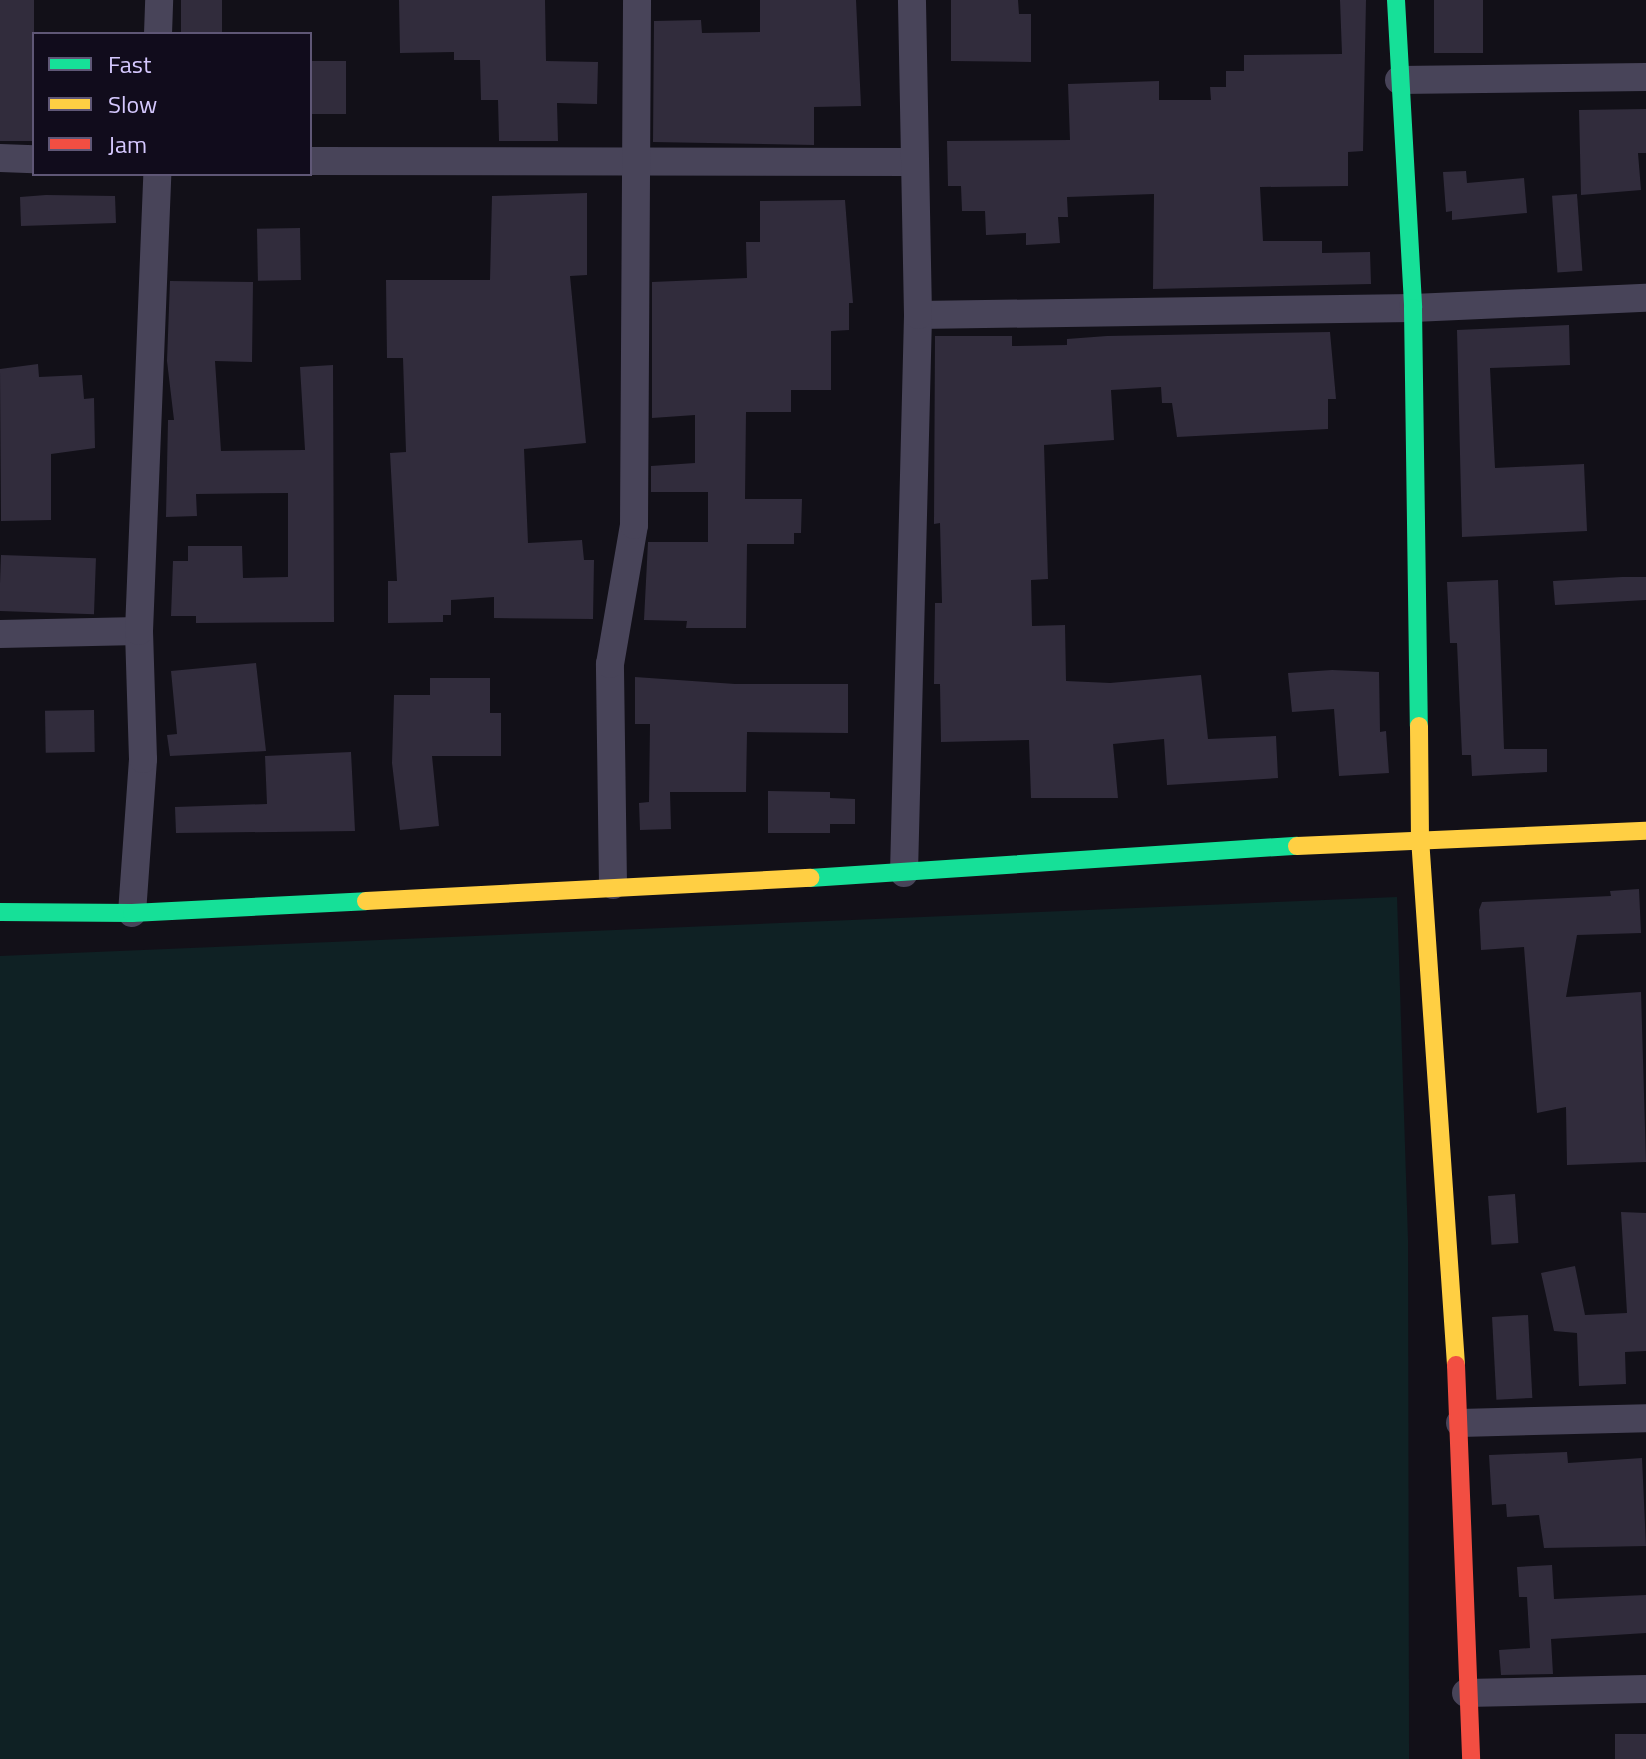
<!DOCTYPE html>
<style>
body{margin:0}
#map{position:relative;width:1646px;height:1759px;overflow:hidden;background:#121018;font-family:"Titillium Web",sans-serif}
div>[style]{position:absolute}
.green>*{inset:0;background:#0f2124}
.building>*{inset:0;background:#312c3c;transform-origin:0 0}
.street>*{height:28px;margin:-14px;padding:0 14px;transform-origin:14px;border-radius:14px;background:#484459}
.fast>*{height:18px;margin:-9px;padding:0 9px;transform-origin:9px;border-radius:9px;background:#16e098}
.slow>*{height:18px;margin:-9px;padding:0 9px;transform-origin:9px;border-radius:9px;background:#ffcf43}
.jam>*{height:18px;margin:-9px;padding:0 9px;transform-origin:9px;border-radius:9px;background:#f24e42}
span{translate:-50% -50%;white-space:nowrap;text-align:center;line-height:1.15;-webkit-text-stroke:7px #110c1c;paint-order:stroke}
.legend{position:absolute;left:32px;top:32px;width:280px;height:144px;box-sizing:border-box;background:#110c1c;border:2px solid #5f5776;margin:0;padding:10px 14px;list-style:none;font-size:24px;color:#d5c8fe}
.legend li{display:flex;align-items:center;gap:16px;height:40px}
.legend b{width:40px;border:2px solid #5f5776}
</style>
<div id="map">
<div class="green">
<i style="clip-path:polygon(1397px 897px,1408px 1240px,1409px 1759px,0 1759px,0 956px)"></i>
</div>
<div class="building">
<i style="left:0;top:0;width:34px;height:141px"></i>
<i style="left:181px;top:0;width:41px;height:34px"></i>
<i style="clip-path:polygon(399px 0,545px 0,546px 61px,598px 62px,597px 104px,557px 103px,558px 141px,499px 141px,498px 100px,481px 100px,480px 60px,454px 60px,454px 52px,400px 53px)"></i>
<i style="clip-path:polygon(760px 0,856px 0,861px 106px,814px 107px,814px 145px,653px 142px,654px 21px,701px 20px,702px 33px,760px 32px)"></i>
<i style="clip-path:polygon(951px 0,1018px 0,1019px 14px,1031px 14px,1031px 62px,951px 61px)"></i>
<i style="clip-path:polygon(1340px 0,1366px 0,1363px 151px,1348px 152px,1348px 186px,1260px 187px,1263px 241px,1322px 241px,1322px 253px,1370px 252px,1371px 284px,1153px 289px,1154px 194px,1067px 197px,1068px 217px,1058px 217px,1060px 243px,1026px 245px,1026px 233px,986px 235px,985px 211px,962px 211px,961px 186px,948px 186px,947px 141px,1070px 140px,1068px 84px,1159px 81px,1159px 100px,1211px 100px,1210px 87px,1226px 87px,1226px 71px,1244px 71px,1244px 55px,1342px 54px)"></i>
<i style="left:1434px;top:0;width:49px;height:53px"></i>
<i style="left:310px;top:61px;width:36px;height:53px"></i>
<i style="clip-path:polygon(1646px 109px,1646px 153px,1638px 153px,1641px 190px,1581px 195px,1579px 110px)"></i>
<i style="clip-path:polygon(1466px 171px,1467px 183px,1524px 178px,1527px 213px,1452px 220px,1452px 211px,1446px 212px,1443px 172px)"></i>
<i style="clip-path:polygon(587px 193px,587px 275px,570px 276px,586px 443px,524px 449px,528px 543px,582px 540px,584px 560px,594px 560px,593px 619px,494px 618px,494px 597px,451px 600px,451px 615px,443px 615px,443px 622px,388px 623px,388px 581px,397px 581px,390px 453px,406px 452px,403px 358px,387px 358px,386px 280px,490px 280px,492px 196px)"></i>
<i style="left:1577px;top:194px;width:77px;height:25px;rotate:86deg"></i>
<i style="clip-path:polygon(46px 195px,115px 196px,116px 223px,21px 226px,20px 197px)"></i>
<i style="clip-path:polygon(845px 200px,853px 303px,849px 303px,849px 330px,831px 331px,831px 390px,791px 390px,791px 412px,746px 412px,745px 499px,802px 499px,801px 533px,794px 533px,794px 544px,747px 544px,746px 628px,686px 628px,687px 621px,644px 620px,648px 542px,708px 542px,708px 492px,651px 492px,651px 466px,695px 463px,695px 415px,652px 418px,652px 282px,747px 278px,746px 242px,760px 242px,760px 201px)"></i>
<i style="left:300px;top:228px;width:52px;height:43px;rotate:89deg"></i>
<i style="clip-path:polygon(170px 281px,253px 282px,252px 362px,215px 361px,221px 451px,305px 450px,300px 367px,333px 365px,334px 622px,196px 623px,196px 616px,171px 616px,173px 561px,188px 561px,188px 546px,242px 546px,243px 578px,288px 577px,288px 493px,196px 494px,197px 516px,166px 517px,168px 420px,174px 420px,167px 361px)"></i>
<i style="clip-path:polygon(1569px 325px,1570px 365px,1490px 368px,1495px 468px,1584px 464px,1587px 531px,1462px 537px,1457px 330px)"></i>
<i style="clip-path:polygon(1330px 332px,1336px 399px,1328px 399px,1328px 429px,1177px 437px,1172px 403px,1162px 403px,1161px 387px,1111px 390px,1114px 440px,1044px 445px,1048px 579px,1031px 580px,1032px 626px,1065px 625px,1066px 681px,1110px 683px,1201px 675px,1208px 739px,1276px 736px,1278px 778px,1167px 785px,1164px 739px,1113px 744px,1118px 798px,1031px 798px,1029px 740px,941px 742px,940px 684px,934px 684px,935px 603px,942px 603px,940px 523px,934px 524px,935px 336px,1012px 336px,1012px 346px,1067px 345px,1067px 339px,1107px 336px)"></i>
<i style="clip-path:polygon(38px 364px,39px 377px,82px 375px,84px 399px,94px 398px,95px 448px,51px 454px,51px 520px,1px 521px,0 369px)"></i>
<i style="left:1px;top:555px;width:95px;height:56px;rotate:2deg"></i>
<i style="clip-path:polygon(1622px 577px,1646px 577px,1646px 600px,1555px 605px,1553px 581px)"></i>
<i style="clip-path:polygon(1498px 580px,1504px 749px,1547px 749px,1547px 772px,1472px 776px,1471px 755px,1462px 755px,1457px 643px,1450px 643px,1447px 582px)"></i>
<i style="clip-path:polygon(256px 663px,266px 751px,170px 756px,167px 735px,177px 734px,171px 671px)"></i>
<i style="clip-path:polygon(1332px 670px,1379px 672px,1380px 732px,1386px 731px,1389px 773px,1339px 776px,1334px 709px,1292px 712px,1288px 673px)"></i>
<i style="clip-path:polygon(635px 677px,735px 684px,848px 684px,848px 733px,747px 732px,746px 792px,670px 792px,671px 829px,640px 830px,639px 803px,649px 802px,650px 724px,635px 724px)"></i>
<i style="clip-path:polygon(430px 678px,490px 678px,490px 713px,501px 713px,501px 756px,432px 756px,439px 826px,400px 830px,392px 763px,394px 695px,430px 695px)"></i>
<i style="left:94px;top:710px;width:42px;height:49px;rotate:89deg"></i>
<i style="clip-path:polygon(351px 752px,355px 831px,176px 833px,175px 807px,267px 804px,265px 756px)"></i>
<i style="clip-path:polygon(768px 791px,830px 792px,830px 798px,855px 799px,855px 824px,830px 824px,830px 833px,768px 833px)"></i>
<i style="clip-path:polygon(1639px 889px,1641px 933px,1577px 935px,1566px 997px,1641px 992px,1646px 1162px,1567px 1165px,1566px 1107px,1537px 1113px,1524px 947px,1481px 950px,1479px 910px,1482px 902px,1611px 896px,1610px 891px)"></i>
<i style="left:1515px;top:1194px;width:49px;height:27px;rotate:86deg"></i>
<i style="clip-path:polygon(1621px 1212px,1646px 1213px,1646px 1351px,1625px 1352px,1626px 1384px,1579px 1386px,1577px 1333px,1554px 1331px,1541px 1273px,1575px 1266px,1585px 1315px,1627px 1313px)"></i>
<i style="left:1528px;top:1315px;width:83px;height:36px;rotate:87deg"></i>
<i style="clip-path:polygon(1567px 1452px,1568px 1463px,1642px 1458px,1646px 1546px,1544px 1548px,1539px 1515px,1507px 1517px,1506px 1504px,1492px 1505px,1489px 1455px)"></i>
<i style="clip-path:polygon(1552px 1565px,1554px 1599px,1646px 1595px,1646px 1633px,1551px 1639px,1553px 1674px,1501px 1675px,1499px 1650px,1530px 1648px,1527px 1597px,1519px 1597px,1517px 1567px)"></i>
<i style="left:1646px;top:1734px;width:25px;height:31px;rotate:90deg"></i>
</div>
<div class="street">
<i style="left:158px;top:34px;width:34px;rotate:-88deg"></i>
<i style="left:1399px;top:80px;width:247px;rotate:-0.7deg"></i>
<i style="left:0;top:158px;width:34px;rotate:2deg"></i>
<i style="left:310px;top:161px;width:603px;rotate:0.1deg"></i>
<i style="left:918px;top:315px;width:495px;rotate:-0.8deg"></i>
<i style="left:1413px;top:308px;width:233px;rotate:-2.5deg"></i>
<i style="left:0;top:634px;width:139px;rotate:-1.2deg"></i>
<i style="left:904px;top:873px;width:558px;rotate:-88.56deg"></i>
<i style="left:918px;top:315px;width:315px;rotate:-91.1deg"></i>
<i style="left:613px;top:885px;width:221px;rotate:-90.8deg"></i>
<i style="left:610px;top:664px;width:141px;rotate:-80.2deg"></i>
<i style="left:634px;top:525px;width:525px;rotate:-89.67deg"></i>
<i style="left:132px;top:913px;width:154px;rotate:-85.9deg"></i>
<i style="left:143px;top:759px;width:128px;rotate:-91.8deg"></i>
<i style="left:139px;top:631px;width:457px;rotate:-87.7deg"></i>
<i style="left:1460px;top:1423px;width:186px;rotate:-1.5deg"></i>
<i style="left:1466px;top:1693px;width:180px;rotate:-1.3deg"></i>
</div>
<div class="fast">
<i style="left:1396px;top:0;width:308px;rotate:86.8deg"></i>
<i style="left:1413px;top:308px;width:418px;rotate:89.2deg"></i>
<i style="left:810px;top:878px;width:488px;rotate:-3.8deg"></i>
<i style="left:0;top:912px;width:132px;rotate:0.4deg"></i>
<i style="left:132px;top:913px;width:234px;rotate:-2.9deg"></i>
</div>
<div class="slow">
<i style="left:1419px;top:726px;width:112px;rotate:89.5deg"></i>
<i style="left:1420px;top:838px;width:528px;rotate:86.09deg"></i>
<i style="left:1297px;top:846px;width:349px;rotate:-2.5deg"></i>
<i style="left:366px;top:901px;width:445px;rotate:-3deg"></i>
</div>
<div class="jam">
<i style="left:1456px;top:1365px;width:394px;rotate:87.8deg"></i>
</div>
<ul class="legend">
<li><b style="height:10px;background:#16e098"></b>Fast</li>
<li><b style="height:10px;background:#ffcf43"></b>Slow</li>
<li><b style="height:10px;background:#f24e42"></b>Jam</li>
</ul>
</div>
